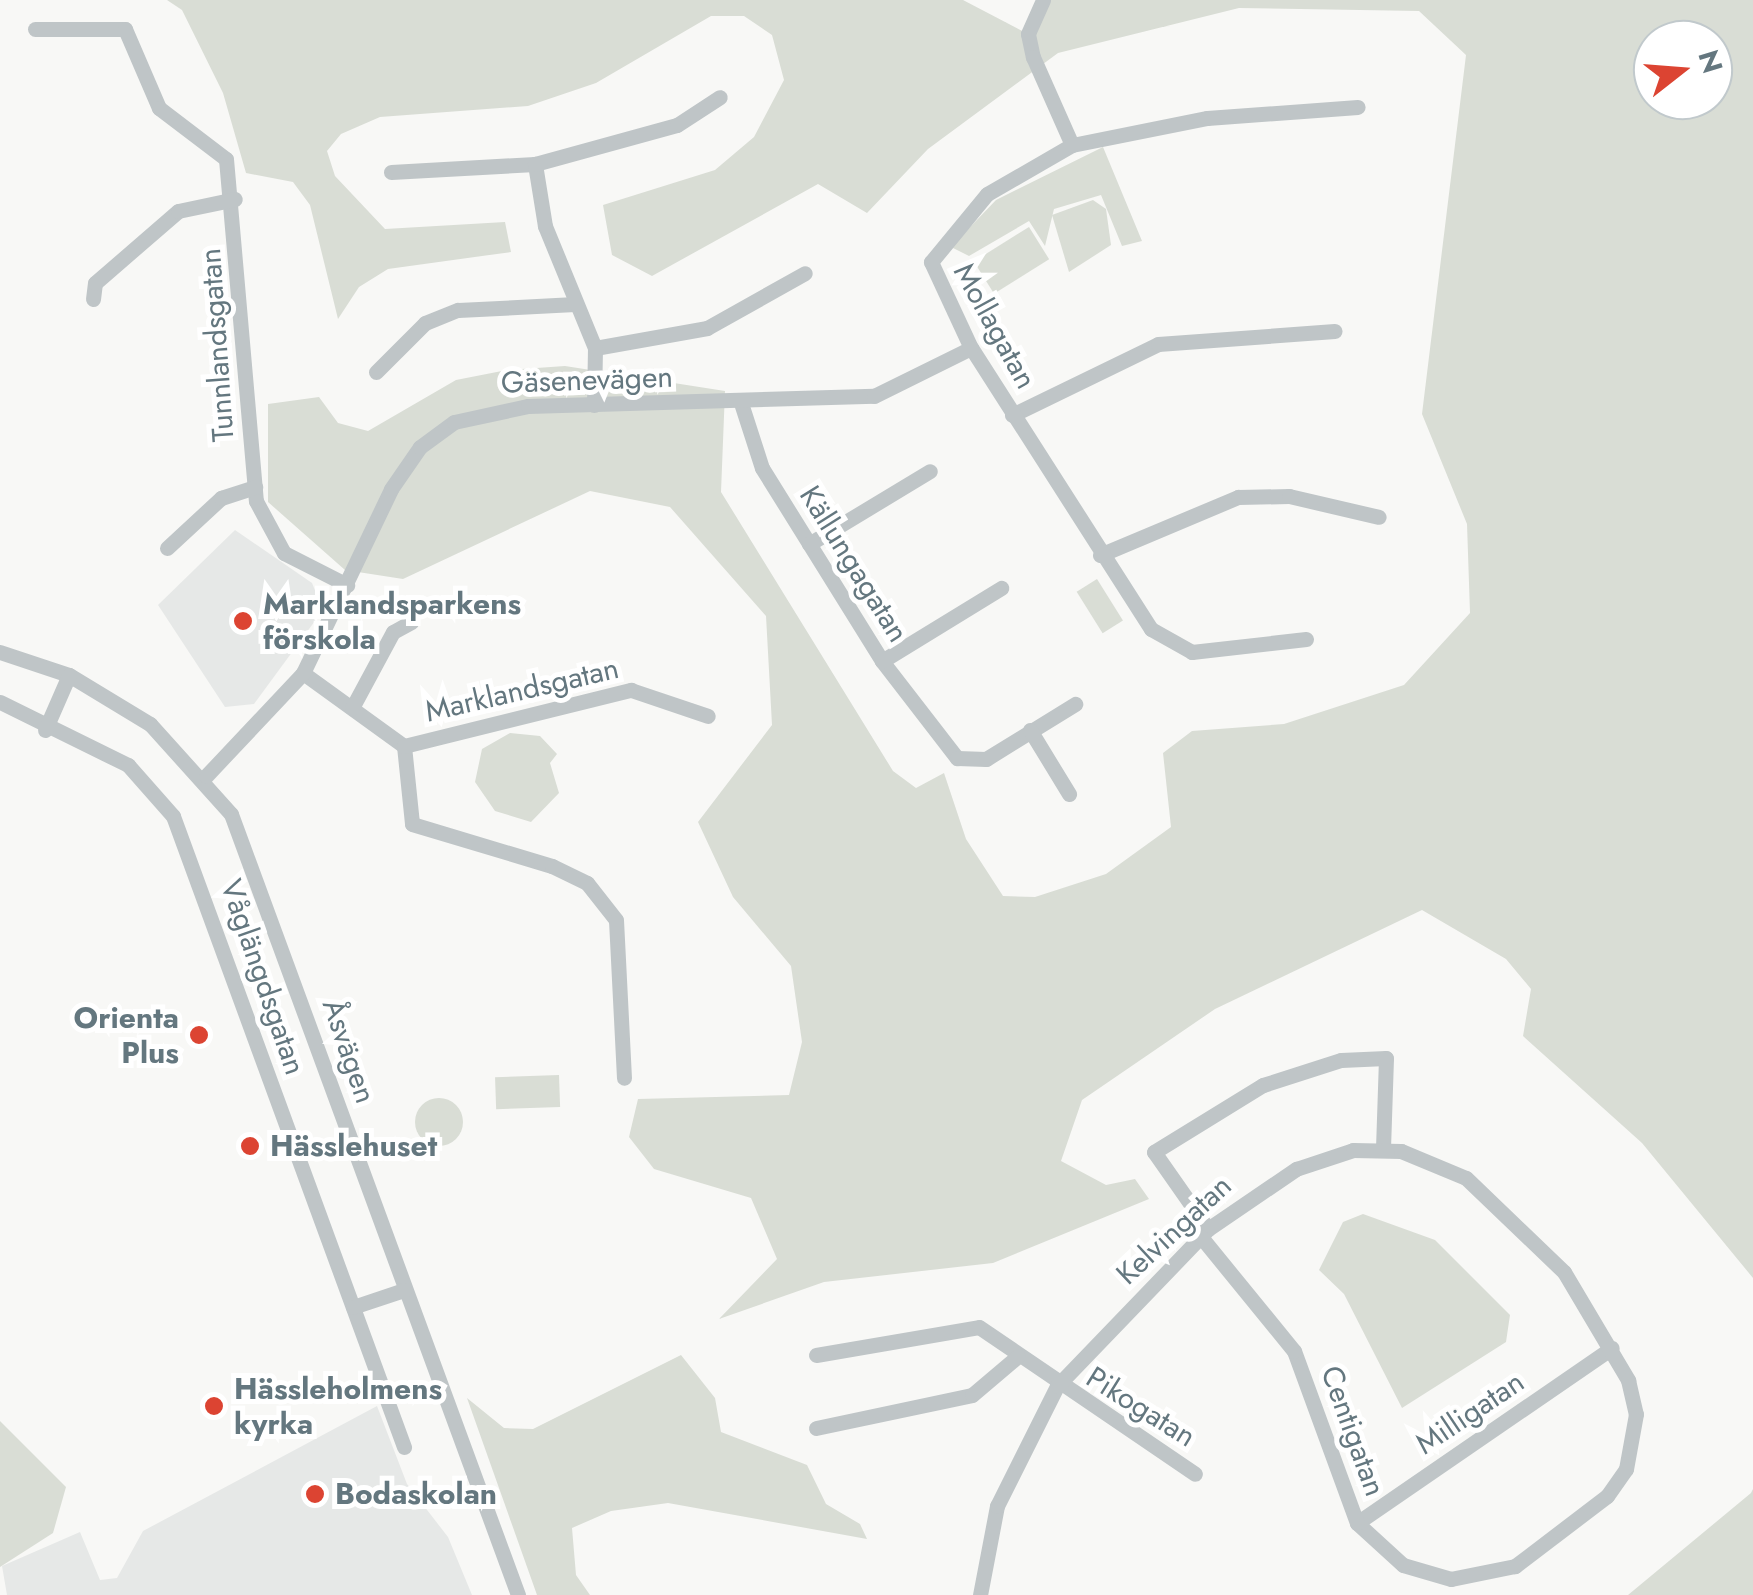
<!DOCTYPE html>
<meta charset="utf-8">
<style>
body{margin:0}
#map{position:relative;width:1753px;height:1595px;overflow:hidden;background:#f8f8f6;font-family:Jost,sans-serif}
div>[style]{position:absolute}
.built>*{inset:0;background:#e6e8e7}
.green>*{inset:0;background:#d9ddd5;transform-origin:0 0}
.round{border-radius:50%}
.minor>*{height:15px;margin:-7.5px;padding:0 7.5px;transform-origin:7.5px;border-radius:7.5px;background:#bfc5c7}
.dots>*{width:28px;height:28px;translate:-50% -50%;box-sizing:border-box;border:5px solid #fff;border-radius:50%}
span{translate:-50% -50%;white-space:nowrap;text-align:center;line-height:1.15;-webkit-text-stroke:10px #fff;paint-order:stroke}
.street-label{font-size:30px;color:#64777f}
.poi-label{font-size:30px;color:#64777f;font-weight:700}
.left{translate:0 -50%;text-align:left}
.right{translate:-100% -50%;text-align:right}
.north{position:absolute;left:1633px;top:20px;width:100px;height:100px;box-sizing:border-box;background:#fff;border:2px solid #c1c9cc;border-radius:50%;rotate:73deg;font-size:28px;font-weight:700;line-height:40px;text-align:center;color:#64777f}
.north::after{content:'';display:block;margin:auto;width:35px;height:45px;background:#dc4432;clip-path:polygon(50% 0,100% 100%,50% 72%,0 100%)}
</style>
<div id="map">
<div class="built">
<i style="clip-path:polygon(235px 530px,312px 583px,323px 610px,254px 704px,225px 707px,158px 605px)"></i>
<i style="clip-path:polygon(377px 1406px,407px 1484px,448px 1537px,472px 1595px,7px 1595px,2px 1566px,80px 1532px,100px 1580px,117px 1578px,143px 1531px)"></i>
</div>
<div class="green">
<i style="clip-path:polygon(evenodd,167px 0,963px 0,1030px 35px,1049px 0,1753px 0,1753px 1278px,1642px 1143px,1523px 1036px,1531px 989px,1506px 959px,1422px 910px,1215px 1009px,1082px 1100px,1061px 1161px,1106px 1185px,1135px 1179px,1149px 1199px,993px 1263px,824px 1282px,719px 1319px,777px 1259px,751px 1198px,654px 1169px,629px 1137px,638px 1099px,789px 1095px,802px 1042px,791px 966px,733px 897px,698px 822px,772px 725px,766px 616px,670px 507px,590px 491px,403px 579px,345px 570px,268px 502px,268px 404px,319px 397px,338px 423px,368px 431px,456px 380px,507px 370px,565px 366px,725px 391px,721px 492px,893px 771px,916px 788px,944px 773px,966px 839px,1003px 896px,1035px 897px,1106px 874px,1171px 827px,1163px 753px,1192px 731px,1284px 724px,1404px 685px,1470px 613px,1467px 524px,1422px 414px,1466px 55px,1419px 11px,1239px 8px,1058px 53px,928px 149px,867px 213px,818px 184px,652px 276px,612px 255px,603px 205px,715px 170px,754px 137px,784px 80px,772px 35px,744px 16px,711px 16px,596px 83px,528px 106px,380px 117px,341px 134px,327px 151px,335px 176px,385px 229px,505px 222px,511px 252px,388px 269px,359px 287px,338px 319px,310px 205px,293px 182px,246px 173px,223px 93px,182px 10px,167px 0,1653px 40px,1713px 40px,1713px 100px,1653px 100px,1653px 40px)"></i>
<i style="clip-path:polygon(1103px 147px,1142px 241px,1122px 246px,1101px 195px,1054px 209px,1045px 246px,1029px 221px,969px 256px,951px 247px,996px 200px)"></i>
<i style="clip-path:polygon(1093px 200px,1106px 209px,1111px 245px,1069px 272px,1052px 215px)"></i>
<i style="left:1029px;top:227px;width:38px;height:65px;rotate:58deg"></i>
<i style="left:1097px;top:579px;width:49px;height:24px;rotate:58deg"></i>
<i style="clip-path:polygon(510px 733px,540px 736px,557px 754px,550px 763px,559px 793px,531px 822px,495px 811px,475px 782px,482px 749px)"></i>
<i style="left:559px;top:1075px;width:32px;height:64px;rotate:88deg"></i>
<i class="round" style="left:415px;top:1098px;width:48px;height:48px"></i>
<i style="clip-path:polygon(1363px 1214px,1435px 1240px,1510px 1315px,1506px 1342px,1402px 1408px,1344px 1294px,1319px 1270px,1343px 1222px)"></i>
<i style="clip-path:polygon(681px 1355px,715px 1398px,721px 1432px,807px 1465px,826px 1504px,860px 1524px,867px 1539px,668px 1503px,611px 1511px,572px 1528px,576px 1575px,590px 1595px,537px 1595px,467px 1398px,504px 1428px,533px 1429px)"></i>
<i style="clip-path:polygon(0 1421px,66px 1487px,53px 1533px,0 1567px)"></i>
<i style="clip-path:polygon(1753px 1489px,1753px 1595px,1628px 1595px,1751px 1493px)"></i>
</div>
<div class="minor">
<i style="left:1043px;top:0;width:37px;rotate:114deg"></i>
<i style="left:1028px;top:34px;width:24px;rotate:78deg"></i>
<i style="left:1033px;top:57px;width:96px;rotate:66.1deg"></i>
<i style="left:35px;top:29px;width:90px"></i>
<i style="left:125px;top:29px;width:86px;rotate:66.7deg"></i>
<i style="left:159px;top:108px;width:84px;rotate:37.3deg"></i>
<i style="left:226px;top:159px;width:343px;rotate:85deg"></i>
<i style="left:256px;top:501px;width:59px;rotate:61.7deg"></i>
<i style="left:284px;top:553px;width:71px;rotate:26.9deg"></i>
<i style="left:391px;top:172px;width:144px;rotate:-3.2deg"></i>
<i style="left:93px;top:299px;width:16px;rotate:-83deg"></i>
<i style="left:95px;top:283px;width:110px;rotate:-40.9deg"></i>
<i style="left:178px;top:211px;width:58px;rotate:-11.9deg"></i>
<i style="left:595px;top:348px;width:114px;rotate:-10.1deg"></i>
<i style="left:707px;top:328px;width:112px;rotate:-29.3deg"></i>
<i style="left:376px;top:372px;width:69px;rotate:-45deg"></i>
<i style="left:425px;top:323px;width:35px;rotate:-22deg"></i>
<i style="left:458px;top:310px;width:117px;rotate:-2.9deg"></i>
<i style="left:741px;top:403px;width:68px;rotate:72.1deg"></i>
<i style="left:762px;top:468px;width:227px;rotate:58.1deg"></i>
<i style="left:882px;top:661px;width:123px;rotate:52.3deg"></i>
<i style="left:957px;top:758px;width:29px;rotate:2deg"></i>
<i style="left:986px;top:759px;width:105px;rotate:-31.7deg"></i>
<i style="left:594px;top:405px;width:57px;rotate:-89deg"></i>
<i style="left:595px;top:348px;width:132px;rotate:-112.3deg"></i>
<i style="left:545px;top:226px;width:63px;rotate:-99.2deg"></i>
<i style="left:535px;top:164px;width:147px;rotate:-15.4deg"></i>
<i style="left:677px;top:125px;width:51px;rotate:-33.1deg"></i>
<i style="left:1012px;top:415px;width:162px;rotate:-25.9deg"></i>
<i style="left:1158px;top:344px;width:177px;rotate:-4.2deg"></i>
<i style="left:809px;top:544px;width:141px;rotate:-31.1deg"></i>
<i style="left:167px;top:548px;width:74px;rotate:-42.8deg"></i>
<i style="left:221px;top:498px;width:36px;rotate:-18deg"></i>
<i style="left:1100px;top:555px;width:150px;rotate:-22.8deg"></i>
<i style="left:1238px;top:497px;width:51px;rotate:-1.1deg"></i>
<i style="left:1289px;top:496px;width:92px;rotate:13.1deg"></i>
<i style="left:1306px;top:639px;width:115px;rotate:173.5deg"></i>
<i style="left:1192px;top:652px;width:47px;rotate:-150.7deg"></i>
<i style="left:1151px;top:629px;width:334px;rotate:-122.6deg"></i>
<i style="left:971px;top:348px;width:95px;rotate:-114.9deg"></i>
<i style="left:931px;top:262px;width:88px;rotate:-50.5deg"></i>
<i style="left:987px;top:194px;width:98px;rotate:-30deg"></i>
<i style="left:1072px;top:145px;width:138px;rotate:-11.3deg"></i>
<i style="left:1207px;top:118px;width:151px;rotate:-4.2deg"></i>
<i style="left:0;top:652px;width:73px;rotate:18.4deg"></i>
<i style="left:69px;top:675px;width:95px;rotate:31.2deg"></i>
<i style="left:150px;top:724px;width:121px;rotate:48deg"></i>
<i style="left:231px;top:814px;width:832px;rotate:69.82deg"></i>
<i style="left:882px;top:661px;width:140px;rotate:-31.5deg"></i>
<i style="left:303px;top:673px;width:125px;rotate:35.9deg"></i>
<i style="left:404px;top:746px;width:78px;rotate:84.1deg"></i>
<i style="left:412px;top:824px;width:146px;rotate:16.7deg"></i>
<i style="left:552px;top:866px;width:39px;rotate:26deg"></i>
<i style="left:587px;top:883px;width:47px;rotate:51.9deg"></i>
<i style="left:616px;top:920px;width:158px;rotate:87.1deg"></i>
<i style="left:0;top:702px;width:143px;rotate:26.2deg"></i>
<i style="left:128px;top:765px;width:68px;rotate:48.6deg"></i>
<i style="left:173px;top:816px;width:672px;rotate:69.89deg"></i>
<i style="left:352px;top:708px;width:86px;rotate:-61.7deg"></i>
<i style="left:393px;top:632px;width:21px;rotate:-29deg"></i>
<i style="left:45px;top:730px;width:60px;rotate:-66.4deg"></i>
<i style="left:1030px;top:730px;width:75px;rotate:58.6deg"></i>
<i style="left:404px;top:746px;width:234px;rotate:-13.9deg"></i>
<i style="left:631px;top:690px;width:81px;rotate:18.7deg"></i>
<i style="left:206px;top:776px;width:141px;rotate:-46.7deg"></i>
<i style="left:303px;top:673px;width:204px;rotate:-64.4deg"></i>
<i style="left:391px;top:489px;width:51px;rotate:-55.4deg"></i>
<i style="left:420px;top:447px;width:42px;rotate:-36.3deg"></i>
<i style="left:454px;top:422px;width:76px;rotate:-12.2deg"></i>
<i style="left:528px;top:406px;width:346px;rotate:-1.7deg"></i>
<i style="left:874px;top:396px;width:108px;rotate:-26.3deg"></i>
<i style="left:1208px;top:1229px;width:94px;rotate:-125deg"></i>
<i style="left:1154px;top:1152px;width:128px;rotate:-31.6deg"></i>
<i style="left:1263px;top:1085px;width:82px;rotate:-17.8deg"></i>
<i style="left:1341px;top:1060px;width:45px;rotate:-2.5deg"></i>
<i style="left:1386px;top:1058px;width:91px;rotate:91.9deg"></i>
<i style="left:353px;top:1307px;width:54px;rotate:-18.4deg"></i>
<i style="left:816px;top:1355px;width:165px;rotate:-9.7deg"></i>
<i style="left:979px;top:1327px;width:261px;rotate:34.2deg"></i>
<i style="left:816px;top:1428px;width:159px;rotate:-11.9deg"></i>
<i style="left:972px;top:1395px;width:60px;rotate:-40.3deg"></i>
<i style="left:1357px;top:1523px;width:309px;rotate:-34.5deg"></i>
<i style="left:980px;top:1595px;width:91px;rotate:-79.2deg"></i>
<i style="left:997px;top:1506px;width:134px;rotate:-63.4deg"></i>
<i style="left:1057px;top:1386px;width:218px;rotate:-46.1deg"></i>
<i style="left:1208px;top:1229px;width:107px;rotate:-34.3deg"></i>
<i style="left:1296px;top:1169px;width:60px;rotate:-18.4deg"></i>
<i style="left:1353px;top:1150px;width:48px;rotate:1.2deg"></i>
<i style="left:1401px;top:1151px;width:70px;rotate:22.6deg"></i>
<i style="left:1466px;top:1178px;width:136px;rotate:43.8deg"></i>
<i style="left:1564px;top:1272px;width:126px;rotate:59.3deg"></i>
<i style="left:1628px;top:1380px;width:35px;rotate:77deg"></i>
<i style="left:1636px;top:1414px;width:56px;rotate:100.3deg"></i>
<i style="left:1626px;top:1469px;width:33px;rotate:125deg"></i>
<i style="left:1607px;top:1496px;width:116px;rotate:142.7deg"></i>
<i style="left:1515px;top:1566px;width:65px;rotate:168.5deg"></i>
<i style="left:1451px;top:1579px;width:50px;rotate:-163.7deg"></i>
<i style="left:1403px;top:1565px;width:62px;rotate:-137.6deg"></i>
<i style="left:1357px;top:1523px;width:183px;rotate:-110.1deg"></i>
<i style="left:1294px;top:1351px;width:147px;rotate:-129.2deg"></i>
</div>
<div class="dots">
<i style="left:243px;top:621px;background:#dc4432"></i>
<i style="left:199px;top:1035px;background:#dc4432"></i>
<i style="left:250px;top:1146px;background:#dc4432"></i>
<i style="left:214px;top:1406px;background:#dc4432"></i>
<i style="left:315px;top:1494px;background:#dc4432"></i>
</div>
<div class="street-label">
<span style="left:995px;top:326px;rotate:61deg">Mollagatan</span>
<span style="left:217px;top:345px;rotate:-94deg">Tunnlandsgatan</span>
<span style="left:587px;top:380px;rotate:-2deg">Gäsenevägen</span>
<span style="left:854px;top:564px;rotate:58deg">Källungagatan</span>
<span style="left:522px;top:690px;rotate:-13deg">Marklandsgatan</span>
<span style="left:263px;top:977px;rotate:71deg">Våglängdsgatan</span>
<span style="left:349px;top:1051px;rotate:71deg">Åsvägen</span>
<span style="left:1174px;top:1230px;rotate:-43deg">Kelvingatan</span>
<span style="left:1141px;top:1407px;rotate:32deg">Pikogatan</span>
<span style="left:1470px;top:1413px;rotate:-34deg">Milligatan</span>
<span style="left:1353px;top:1431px;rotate:70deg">Centigatan</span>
</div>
<div class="poi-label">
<span class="left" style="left:263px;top:621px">Marklandsparkens<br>förskola</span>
<span class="right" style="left:179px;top:1035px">Orienta<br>Plus</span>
<span class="left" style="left:270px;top:1146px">Hässlehuset</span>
<span class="left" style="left:234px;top:1406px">Hässleholmens<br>kyrka</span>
<span class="left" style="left:335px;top:1494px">Bodaskolan</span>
</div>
<div class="north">N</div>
</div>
